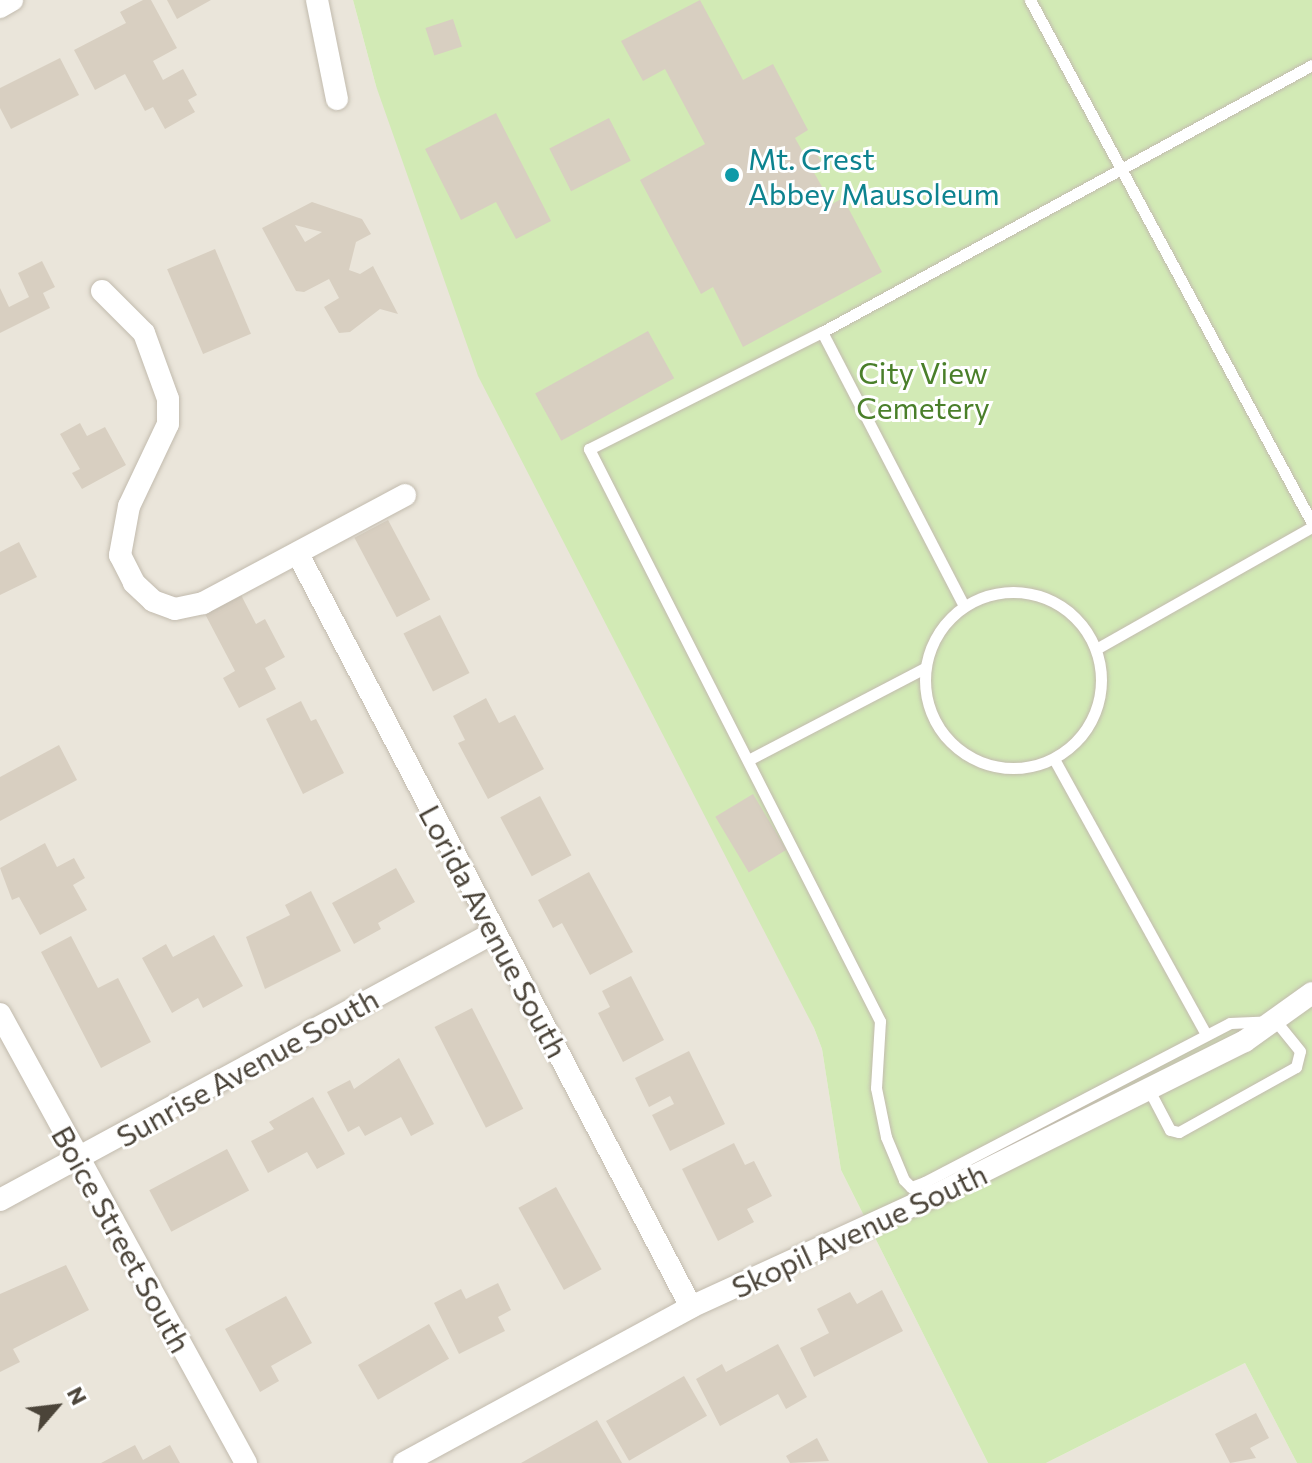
<!DOCTYPE html>
<style>
body{margin:0}
#map{position:relative;width:1312px;height:1463px;overflow:hidden;background:#f6f3ec;font-family:Commissioner,sans-serif}
div>[style]{position:absolute}
.residential>*{inset:0;background:#eae5da}
.green>*{inset:0;background:#d2eab5}
.building>*{inset:0;background:#d8cfc1;transform-origin:0 0}
.roads{filter:drop-shadow(0 0 2px #c2bbae) drop-shadow(0 0 2px #c2bbae)}
.lane>*{height:11px;margin:-5.5px;padding:0 5.5px;transform-origin:5.5px;border-radius:5.5px;background:#fff}
.lane>.ring{margin:-5.5px;padding:0;box-sizing:content-box;background:none;border:11px solid #fff;border-radius:50%}
.street>*{height:22px;margin:-11px;padding:0 11px;transform-origin:11px;border-radius:11px;background:#fff}
.dots>*{width:22px;height:22px;translate:-50% -50%;box-sizing:border-box;border:4px solid #fff;border-radius:50%}
span{translate:-50% -50%;white-space:nowrap;text-align:center;line-height:1.15;-webkit-text-stroke:6px #fff;paint-order:stroke}
.culture-label{font-size:30px;color:#0d838f}
.left{translate:0 -50%;text-align:left}
.park-label{font-size:30px;color:#4a7f2a}
.street-label{font-size:30px;color:#4b4439}
.north{position:absolute;left:16px;top:1367px;width:80px;height:80px;-webkit-text-stroke:6px #fff;paint-order:stroke;rotate:62deg;font-size:22px;font-weight:700;line-height:32px;text-align:center;color:#4b4439}
.north::after{content:'';display:block;margin:auto;width:28px;height:36px;background:#4b4439;clip-path:polygon(50% 0,100% 100%,50% 72%,0 100%)}
</style>
<div id="map">
<div class="residential">
<i style="clip-path:polygon(0 0,353px 0,376px 86px,814px 1028px,822px 1049px,841px 1170px,988px 1463px,0 1463px)"></i>
<i style="clip-path:polygon(1245px 1363px,1297px 1463px,1046px 1463px)"></i>
</div>
<div class="green">
<i style="clip-path:polygon(353px 0,1312px 0,1312px 1463px,1297px 1463px,1245px 1363px,1046px 1463px,988px 1463px,841px 1170px,822px 1049px,814px 1028px,478px 376px,376px 86px)"></i>
</div>
<div class="building">
<i style="clip-path:polygon(143px 0,151px 0,177px 48px,153px 61px,163px 80px,183px 69px,197px 95px,188px 100px,195px 112px,165px 129px,153px 107px,145px 111px,125px 74px,95px 90px,74px 50px,126px 23px,120px 12px)"></i>
<i style="clip-path:polygon(167px 0,211px 0,177px 19px)"></i>
<i style="clip-path:polygon(700px 0,743px 80px,773px 64px,808px 130px,795px 138px,804px 154px,814px 148px,823px 166px,813px 171px,832px 204px,843px 198px,882px 272px,743px 347px,713px 287px,701px 294px,640px 180px,705px 144px,665px 69px,643px 81px,621px 41px)"></i>
<i style="left:453px;top:19px;width:29px;height:29px;rotate:72deg"></i>
<i style="clip-path:polygon(60px 58px,79px 95px,11px 129px,0 108px,0 88px)"></i>
<i style="clip-path:polygon(496px 113px,551px 221px,516px 239px,496px 202px,461px 220px,425px 149px)"></i>
<i style="left:609px;top:118px;width:48px;height:67px;rotate:63deg"></i>
<i style="clip-path:polygon(evenodd,312px 202px,362px 219px,371px 234px,356px 242px,349px 270px,360px 274px,373px 266px,398px 314px,380px 309px,350px 332px,339px 333px,324px 307px,339px 298px,329px 279px,304px 292px,296px 291px,262px 228px,312px 202px,295px 225px,322px 232px,305px 242px,295px 225px)"></i>
<i style="left:215px;top:249px;width:92px;height:52px;rotate:67deg"></i>
<i style="clip-path:polygon(42px 261px,55px 287px,43px 293px,50px 308px,0 333px,0 288px,9px 307px,29px 297px,18px 273px)"></i>
<i style="left:648px;top:331px;width:54px;height:129px;rotate:61deg"></i>
<i style="clip-path:polygon(80px 423px,87px 436px,105px 427px,126px 465px,82px 489px,72px 473px,80px 469px,60px 434px)"></i>
<i style="left:388px;top:520px;width:90px;height:38px;rotate:62deg"></i>
<i style="clip-path:polygon(19px 542px,37px 577px,0 595px,0 552px)"></i>
<i style="clip-path:polygon(241px 595px,256px 624px,265px 619px,285px 657px,265px 668px,276px 689px,239px 708px,223px 678px,235px 671px,205px 614px)"></i>
<i style="left:440px;top:615px;width:65px;height:41px;rotate:63deg"></i>
<i style="clip-path:polygon(486px 698px,499px 723px,515px 715px,544px 769px,488px 799px,458px 743px,465px 740px,453px 716px)"></i>
<i style="clip-path:polygon(301px 701px,311px 721px,316px 719px,344px 773px,303px 794px,266px 719px)"></i>
<i style="clip-path:polygon(59px 745px,77px 780px,0 821px,0 777px)"></i>
<i style="left:753px;top:794px;width:65px;height:44px;rotate:59deg"></i>
<i style="left:540px;top:796px;width:67px;height:45px;rotate:62deg"></i>
<i style="clip-path:polygon(45px 843px,57px 867px,74px 858px,85px 878px,73px 885px,87px 910px,40px 935px,19px 897px,12px 900px,0 868px)"></i>
<i style="clip-path:polygon(396px 868px,415px 902px,378px 923px,381px 929px,354px 944px,332px 903px)"></i>
<i style="clip-path:polygon(589px 872px,633px 952px,590px 975px,562px 923px,553px 928px,538px 900px)"></i>
<i style="clip-path:polygon(311px 891px,341px 951px,265px 989px,246px 937px,290px 915px,285px 905px)"></i>
<i style="clip-path:polygon(214px 935px,243px 986px,203px 1008px,198px 998px,172px 1013px,142px 958px,166px 944px,173px 957px)"></i>
<i style="clip-path:polygon(71px 936px,98px 988px,118px 978px,151px 1042px,101px 1068px,41px 952px)"></i>
<i style="clip-path:polygon(631px 976px,664px 1040px,623px 1062px,598px 1013px,610px 1007px,602px 991px)"></i>
<i style="left:472px;top:1008px;width:113px;height:42px;rotate:63deg"></i>
<i style="clip-path:polygon(689px 1051px,725px 1124px,670px 1151px,652px 1115px,674px 1104px,670px 1096px,649px 1107px,635px 1078px)"></i>
<i style="clip-path:polygon(399px 1058px,434px 1124px,411px 1136px,401px 1117px,365px 1136px,359px 1126px,348px 1132px,327px 1092px,350px 1080px,354px 1089px)"></i>
<i style="clip-path:polygon(313px 1097px,345px 1154px,317px 1169px,307px 1152px,268px 1173px,251px 1141px,274px 1129px,269px 1122px)"></i>
<i style="clip-path:polygon(734px 1143px,745px 1165px,754px 1161px,772px 1196px,747px 1209px,754px 1222px,718px 1241px,682px 1169px)"></i>
<i style="left:227px;top:1149px;width:47px;height:88px;rotate:62deg"></i>
<i style="left:556px;top:1187px;width:94px;height:43px;rotate:61deg"></i>
<i style="clip-path:polygon(66px 1265px,89px 1310px,13px 1349px,20px 1362px,0 1372px,0 1294px)"></i>
<i style="clip-path:polygon(498px 1283px,511px 1310px,498px 1317px,505px 1331px,459px 1354px,434px 1303px,461px 1289px,466px 1299px)"></i>
<i style="clip-path:polygon(882px 1290px,903px 1331px,814px 1377px,800px 1348px,829px 1333px,817px 1309px,850px 1292px,857px 1304px)"></i>
<i style="clip-path:polygon(286px 1296px,312px 1343px,271px 1366px,279px 1381px,260px 1392px,225px 1329px)"></i>
<i style="left:429px;top:1324px;width:40px;height:82px;rotate:60deg"></i>
<i style="clip-path:polygon(778px 1344px,807px 1397px,786px 1409px,778px 1394px,720px 1426px,696px 1379px,722px 1364px,726px 1372px)"></i>
<i style="left:684px;top:1376px;width:46px;height:90px;rotate:60deg"></i>
<i style="clip-path:polygon(1256px 1413px,1269px 1438px,1250px 1448px,1256px 1458px,1230px 1463px,1215px 1434px)"></i>
<i style="clip-path:polygon(597px 1420px,622px 1463px,521px 1463px)"></i>
<i style="clip-path:polygon(817px 1438px,829px 1461px,790px 1463px,786px 1456px)"></i>
<i style="clip-path:polygon(135px 1445px,143px 1460px,170px 1445px,180px 1463px,101px 1463px)"></i>
</div>
<div class="roads">
<div class="lane">
<i style="left:1030px;top:0;width:594px;rotate:61.67deg"></i>
<i style="left:822px;top:332px;width:309px;rotate:62.6deg"></i>
<i class="ring" style="left:925px;top:592px;width:165px;height:165px"></i>
<i style="left:1096px;top:649px;width:248px;rotate:-29.5deg"></i>
<i style="left:750px;top:759px;width:197px;rotate:-27.5deg"></i>
<i style="left:1054px;top:759px;width:312px;rotate:61.1deg"></i>
<i style="left:1149px;top:1090px;width:45px;rotate:62.3deg"></i>
<i style="left:1170px;top:1130px;width:9px;rotate:13deg"></i>
<i style="left:1179px;top:1132px;width:134px;rotate:-29.1deg"></i>
<i style="left:1296px;top:1067px;width:16px;rotate:-76deg"></i>
<i style="left:1300px;top:1051px;width:38px;rotate:-129deg"></i>
<i style="left:1276px;top:1021px;width:46px;rotate:177.5deg"></i>
<i style="left:1230px;top:1023px;width:344px;rotate:152.5deg"></i>
<i style="left:925px;top:1182px;width:15px;rotate:160deg"></i>
<i style="left:911px;top:1187px;width:10px;rotate:-135deg"></i>
<i style="left:904px;top:1180px;width:47px;rotate:-112.7deg"></i>
<i style="left:886px;top:1137px;width:50px;rotate:-101.5deg"></i>
<i style="left:876px;top:1088px;width:67px;rotate:-86.6deg"></i>
<i style="left:880px;top:1021px;width:642px;rotate:-116.96deg"></i>
<i style="left:589px;top:449px;width:261px;rotate:-26.7deg"></i>
<i style="left:822px;top:332px;width:558px;rotate:-28.59deg"></i>
</div>
<div class="street">
<i style="left:317px;top:0;width:101px;rotate:78.6deg"></i>
<i style="left:0;top:7px;width:14px;rotate:-30deg"></i>
<i style="left:102px;top:291px;width:59px;rotate:45deg"></i>
<i style="left:144px;top:333px;width:70px;rotate:70deg"></i>
<i style="left:168px;top:399px;width:25px;rotate:90deg"></i>
<i style="left:168px;top:424px;width:91px;rotate:115.4deg"></i>
<i style="left:129px;top:506px;width:50px;rotate:100.4deg"></i>
<i style="left:120px;top:555px;width:31px;rotate:63deg"></i>
<i style="left:134px;top:583px;width:26px;rotate:43deg"></i>
<i style="left:153px;top:601px;width:23px;rotate:20deg"></i>
<i style="left:175px;top:609px;width:29px;rotate:-12deg"></i>
<i style="left:203px;top:603px;width:229px;rotate:-28.1deg"></i>
<i style="left:298px;top:554px;width:849px;rotate:62.44deg"></i>
<i style="left:0;top:1014px;width:512px;rotate:61.28deg"></i>
<i style="left:0;top:1200px;width:561px;rotate:-28.44deg"></i>
<i style="left:404px;top:1463px;width:327px;rotate:-28.5deg"></i>
<i style="left:691px;top:1307px;width:267px;rotate:-24.6deg"></i>
<i style="left:934px;top:1196px;width:347px;rotate:-26.5deg"></i>
<i style="left:1245px;top:1041px;width:82px;rotate:-35.6deg"></i>
</div>
</div>
<div class="dots">
<i style="left:732px;top:175px;background:#0f9aa8"></i>
</div>
<div class="culture-label">
<span class="left" style="left:748px;top:175px">Mt. Crest<br>Abbey Mausoleum</span>
</div>
<div class="park-label">
<span style="left:923px;top:389px">City View<br>Cemetery</span>
</div>
<div class="street-label">
<span style="left:494px;top:931px;rotate:62deg">Lorida Avenue South</span>
<span style="left:247px;top:1067px;rotate:-29deg">Sunrise Avenue South</span>
<span style="left:859px;top:1230px;rotate:-25deg">Skopil Avenue South</span>
<span style="left:122px;top:1239px;rotate:61deg">Boice Street South</span>
</div>
<div class="north">N</div>
</div>
